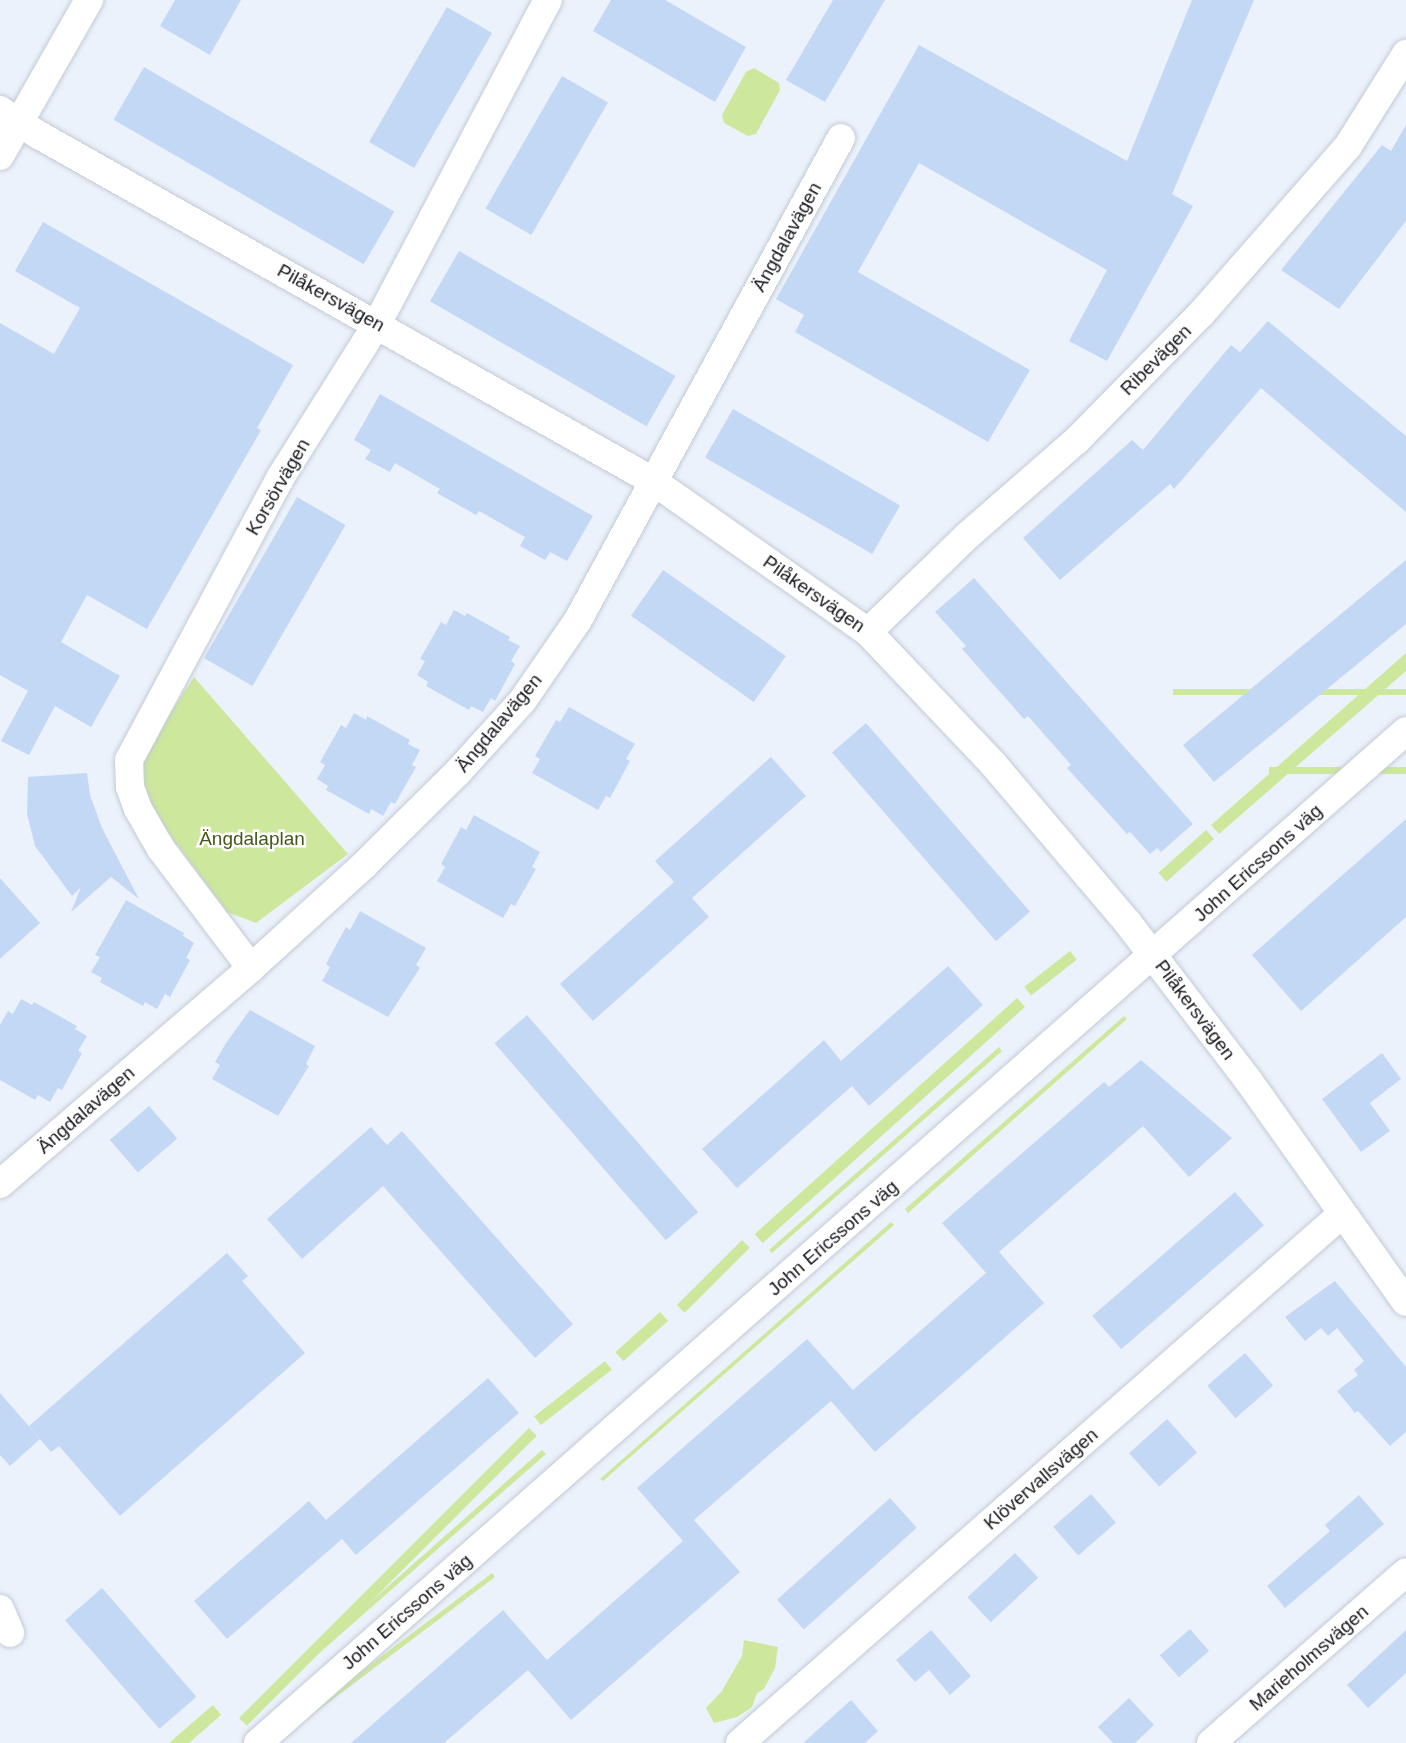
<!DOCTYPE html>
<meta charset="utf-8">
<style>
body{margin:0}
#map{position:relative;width:1406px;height:1743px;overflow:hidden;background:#ebf2fc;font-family:Helvetica,sans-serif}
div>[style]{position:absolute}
.green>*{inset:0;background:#cde89c;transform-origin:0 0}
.building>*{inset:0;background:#c3d8f5;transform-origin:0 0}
.roads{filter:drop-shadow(0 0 2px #c3cad4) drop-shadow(0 0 2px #c3cad4)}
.minor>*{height:28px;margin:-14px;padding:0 14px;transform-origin:14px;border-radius:14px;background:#fff}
span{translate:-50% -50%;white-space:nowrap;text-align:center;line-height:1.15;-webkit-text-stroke:5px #fff;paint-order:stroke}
.street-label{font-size:19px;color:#16181c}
.park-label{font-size:19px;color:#46571b}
</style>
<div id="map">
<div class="green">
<i style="clip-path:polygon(754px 68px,779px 83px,780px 90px,756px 134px,748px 136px,724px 123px,722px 115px,746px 72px)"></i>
<i style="clip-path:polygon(1406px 653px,1406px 671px,1219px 834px,1211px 825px)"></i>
<i style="clip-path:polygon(194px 677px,348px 854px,256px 923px,227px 912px,141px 796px,143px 754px)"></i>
<i style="left:1406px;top:689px;width:6px;height:233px;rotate:90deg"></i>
<i style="left:1406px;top:767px;width:7px;height:137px;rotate:90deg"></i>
<i style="left:1206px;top:830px;width:12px;height:64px;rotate:48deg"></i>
<i style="left:1070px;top:951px;width:11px;height:58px;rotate:52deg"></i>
<i style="left:1017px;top:998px;width:12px;height:353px;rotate:48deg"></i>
<i style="clip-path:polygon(1124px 1016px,1127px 1019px,908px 1213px,905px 1209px)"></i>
<i style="clip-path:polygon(999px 1047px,1002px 1051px,772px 1253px,769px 1250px)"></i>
<i style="clip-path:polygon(891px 1222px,894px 1225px,603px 1481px,600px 1479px)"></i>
<i style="left:742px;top:1240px;width:11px;height:92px;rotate:45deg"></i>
<i style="left:660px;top:1312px;width:12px;height:60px;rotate:48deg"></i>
<i style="left:605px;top:1361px;width:11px;height:90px;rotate:52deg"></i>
<i style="left:529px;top:1428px;width:11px;height:410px;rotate:45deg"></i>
<i style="clip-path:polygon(542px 1450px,546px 1454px,292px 1677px,289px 1674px)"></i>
<i style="left:492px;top:1573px;width:5px;height:257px;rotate:53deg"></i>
<i style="clip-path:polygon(744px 1640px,778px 1647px,775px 1668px,764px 1689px,757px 1693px,752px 1707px,737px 1717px,714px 1723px,706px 1708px,722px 1691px,742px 1656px)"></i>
<i style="clip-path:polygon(213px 1705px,221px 1715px,189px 1743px,169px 1743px)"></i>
</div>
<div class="building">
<i style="clip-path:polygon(175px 0,241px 0,210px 55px,160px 26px)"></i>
<i style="clip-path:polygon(611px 0,665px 0,746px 47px,715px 102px,593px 31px)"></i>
<i style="clip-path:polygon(833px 0,885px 0,825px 102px,786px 80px)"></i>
<i style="clip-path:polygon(1192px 0,1254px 0,1172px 194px,1193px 206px,1107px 361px,1069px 341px,1107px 270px,919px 163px,858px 272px,1030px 370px,988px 442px,795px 332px,804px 315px,776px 299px,919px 45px,1127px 161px)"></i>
<i style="left:447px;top:7px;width:52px;height:156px;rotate:30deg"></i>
<i style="left:144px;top:67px;width:289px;height:61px;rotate:30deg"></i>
<i style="left:562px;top:76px;width:53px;height:153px;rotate:30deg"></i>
<i style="clip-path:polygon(1406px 125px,1406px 221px,1339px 309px,1281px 270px,1382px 145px,1391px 151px)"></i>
<i style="clip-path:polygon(43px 222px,293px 365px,257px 428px,261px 430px,147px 629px,87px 595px,61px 642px,120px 676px,91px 727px,55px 706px,29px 755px,1px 741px,28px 691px,0 675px,0 323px,54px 354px,80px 308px,15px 271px)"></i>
<i style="left:459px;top:251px;width:250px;height:58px;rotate:30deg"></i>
<i style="clip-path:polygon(1268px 321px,1406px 436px,1406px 512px,1261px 388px,1174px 489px,1170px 484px,1060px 580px,1023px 538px,1132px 440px,1143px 450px,1231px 345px,1240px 352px)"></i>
<i style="clip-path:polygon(380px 394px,593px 516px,567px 561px,550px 552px,545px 560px,520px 546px,525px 537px,479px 511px,476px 515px,437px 493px,440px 489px,395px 463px,390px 472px,365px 459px,371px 450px,354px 440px)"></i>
<i style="left:733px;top:409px;width:193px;height:56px;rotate:30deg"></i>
<i style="left:297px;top:497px;width:56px;height:186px;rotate:30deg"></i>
<i style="clip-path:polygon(1406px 560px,1406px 624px,1214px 782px,1183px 745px)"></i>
<i style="left:663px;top:570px;width:150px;height:56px;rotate:35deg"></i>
<i style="clip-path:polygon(974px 578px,1193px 824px,1161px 852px,1157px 848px,1150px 854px,1130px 832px,1127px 834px,1067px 768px,1071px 765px,1028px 716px,1024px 719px,962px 649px,966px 646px,935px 612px)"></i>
<i style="clip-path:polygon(454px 610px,465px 616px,467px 613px,510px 637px,508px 640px,520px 646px,511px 661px,515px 664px,495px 701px,491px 698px,483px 712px,471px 706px,469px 710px,426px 686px,428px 682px,417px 675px,425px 661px,420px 659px,441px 622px,446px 625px)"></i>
<i style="clip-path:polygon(569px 707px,635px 744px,626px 759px,630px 761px,610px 798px,606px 796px,598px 810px,532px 773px,540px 759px,535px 756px,556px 720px,560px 722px)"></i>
<i style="clip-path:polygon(354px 713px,366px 720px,367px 716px,410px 740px,408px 744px,420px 750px,412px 765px,416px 767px,395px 804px,391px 802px,383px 816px,371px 809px,369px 814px,326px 790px,328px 786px,317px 779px,325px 765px,320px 762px,341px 725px,346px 728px)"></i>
<i style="left:866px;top:723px;width:250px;height:45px;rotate:49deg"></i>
<i style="clip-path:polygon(771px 757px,806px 796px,692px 898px,709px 917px,593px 1021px,560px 984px,674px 882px,655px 861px)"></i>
<i style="clip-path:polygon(87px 773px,90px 795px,102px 828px,139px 899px,111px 877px,71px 912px,81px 887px,72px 896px,35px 846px,27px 814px,28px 777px)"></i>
<i style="clip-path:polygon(474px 815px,540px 852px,532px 867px,536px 869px,515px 906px,511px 904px,503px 918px,437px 881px,445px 867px,441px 864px,461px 827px,466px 830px)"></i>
<i style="clip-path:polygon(1406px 819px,1406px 917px,1301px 1011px,1252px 955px)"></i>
<i style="clip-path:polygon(0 878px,40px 923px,0 959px)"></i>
<i style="clip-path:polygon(126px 900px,184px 933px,183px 936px,194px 943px,186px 958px,190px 960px,170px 997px,165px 994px,157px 1009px,145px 1002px,143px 1006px,100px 982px,102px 978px,91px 972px,100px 957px,95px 955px)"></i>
<i style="clip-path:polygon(360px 911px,426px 948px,416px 965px,420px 968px,388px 1017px,322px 981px,330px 967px,326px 964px,335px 947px,346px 927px,350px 930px)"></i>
<i style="clip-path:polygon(948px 966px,983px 1005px,869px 1106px,852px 1086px,737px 1188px,702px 1149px,824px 1040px,841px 1061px)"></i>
<i style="clip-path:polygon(21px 999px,32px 1005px,34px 1002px,77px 1026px,75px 1029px,87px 1036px,78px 1051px,82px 1053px,62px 1090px,58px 1088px,50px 1102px,38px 1095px,35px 1100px,0 1080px,0 1025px,8px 1011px,13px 1014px)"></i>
<i style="clip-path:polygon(250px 1010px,315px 1046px,306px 1064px,309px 1066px,278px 1116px,212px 1079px,220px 1065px,215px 1062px,226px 1043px)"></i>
<i style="left:527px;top:1015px;width:261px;height:43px;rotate:49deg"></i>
<i style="clip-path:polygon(1382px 1053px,1401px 1079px,1370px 1103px,1390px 1131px,1361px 1152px,1322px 1099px)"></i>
<i style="clip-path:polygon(1141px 1060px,1232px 1138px,1189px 1177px,1143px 1126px,999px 1252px,1044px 1303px,875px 1452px,831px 1401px,694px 1520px,740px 1572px,571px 1720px,528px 1670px,444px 1743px,351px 1743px,503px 1610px,547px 1660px,683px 1541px,637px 1488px,807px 1339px,853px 1390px,986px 1273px,942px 1223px,1104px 1082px,1109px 1087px)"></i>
<i style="left:149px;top:1106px;width:43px;height:52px;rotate:49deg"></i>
<i style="clip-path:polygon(371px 1127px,387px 1145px,402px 1131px,573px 1324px,535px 1358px,383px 1186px,302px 1259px,267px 1219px)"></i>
<i style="left:1235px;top:1192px;width:44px;height:189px;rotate:49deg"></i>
<i style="clip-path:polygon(227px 1253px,248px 1276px,242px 1281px,305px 1353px,120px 1516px,59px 1446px,51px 1452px,29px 1426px)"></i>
<i style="clip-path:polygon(1335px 1281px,1406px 1367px,1406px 1432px,1390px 1446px,1358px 1411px,1355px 1413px,1337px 1391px,1358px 1375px,1354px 1370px,1364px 1361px,1337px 1328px,1328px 1336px,1321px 1328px,1305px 1341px,1285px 1317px)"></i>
<i style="left:1245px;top:1353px;width:43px;height:50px;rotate:49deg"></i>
<i style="clip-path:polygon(488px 1378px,519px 1413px,356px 1555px,342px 1539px,227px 1639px,194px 1601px,309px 1501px,326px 1520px)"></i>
<i style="clip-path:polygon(0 1393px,40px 1439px,10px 1466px,0 1455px)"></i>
<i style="left:1167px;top:1419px;width:45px;height:51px;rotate:48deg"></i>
<i style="left:1091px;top:1494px;width:38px;height:50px;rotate:49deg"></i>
<i style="clip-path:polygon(1359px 1495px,1384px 1524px,1285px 1608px,1267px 1586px,1330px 1531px,1325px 1525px)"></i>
<i style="left:890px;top:1498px;width:40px;height:152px;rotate:48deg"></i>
<i style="left:1015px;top:1553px;width:34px;height:65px;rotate:47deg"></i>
<i style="left:102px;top:1588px;width:144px;height:49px;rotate:49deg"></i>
<i style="left:1190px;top:1629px;width:29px;height:40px;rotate:49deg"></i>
<i style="clip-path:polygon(931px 1630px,971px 1676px,950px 1695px,929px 1670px,915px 1682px,896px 1660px)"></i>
<i style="clip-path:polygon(1406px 1630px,1406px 1673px,1368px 1708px,1347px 1685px)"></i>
<i style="clip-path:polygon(1129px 1698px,1154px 1725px,1135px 1743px,1113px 1743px,1098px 1727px)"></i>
<i style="clip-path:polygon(851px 1700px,878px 1731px,865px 1743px,803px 1743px)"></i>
</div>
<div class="roads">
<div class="minor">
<i style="left:0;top:110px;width:44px;rotate:33deg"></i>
<i style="left:37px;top:134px;width:707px;rotate:29.39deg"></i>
<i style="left:653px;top:481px;width:263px;rotate:35.1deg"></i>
<i style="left:868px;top:632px;width:183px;rotate:46.5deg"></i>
<i style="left:994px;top:765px;width:207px;rotate:49.7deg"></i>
<i style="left:1128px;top:923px;width:198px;rotate:52.6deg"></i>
<i style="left:1248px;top:1080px;width:272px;rotate:54.6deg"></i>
<i style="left:0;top:156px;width:180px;rotate:-60.3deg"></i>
<i style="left:868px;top:632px;width:138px;rotate:-44.1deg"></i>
<i style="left:967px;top:536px;width:146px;rotate:-41.1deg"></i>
<i style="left:1077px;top:440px;width:177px;rotate:-45.5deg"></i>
<i style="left:1201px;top:314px;width:223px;rotate:-48.8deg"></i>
<i style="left:1348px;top:146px;width:109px;rotate:-57.8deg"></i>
<i style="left:251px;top:968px;width:149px;rotate:-127.1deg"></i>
<i style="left:161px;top:849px;width:46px;rotate:-119.9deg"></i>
<i style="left:138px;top:809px;width:23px;rotate:-110deg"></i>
<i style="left:130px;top:787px;width:27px;rotate:-92deg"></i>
<i style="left:129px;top:760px;width:323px;rotate:-61.8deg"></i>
<i style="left:282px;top:475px;width:178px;rotate:-57.8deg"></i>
<i style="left:377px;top:324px;width:366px;rotate:-62.2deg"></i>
<i style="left:0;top:1184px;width:331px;rotate:-40.7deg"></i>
<i style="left:251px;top:968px;width:153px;rotate:-42.3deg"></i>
<i style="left:364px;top:865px;width:132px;rotate:-44.7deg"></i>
<i style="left:458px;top:772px;width:97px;rotate:-47.9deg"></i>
<i style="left:523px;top:700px;width:97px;rotate:-55.5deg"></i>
<i style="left:578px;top:620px;width:549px;rotate:-61.38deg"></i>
<i style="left:0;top:1609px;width:26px;rotate:67deg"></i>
<i style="left:258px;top:1743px;width:1530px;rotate:-41.4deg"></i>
<i style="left:740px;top:1743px;width:801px;rotate:-41.31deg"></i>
<i style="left:1211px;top:1743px;width:259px;rotate:-41.2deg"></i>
</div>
</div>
<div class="street-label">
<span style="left:787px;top:237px;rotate:-61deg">Ängdalavägen</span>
<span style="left:331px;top:298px;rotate:29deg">Pilåkersvägen</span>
<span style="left:1156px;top:360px;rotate:-45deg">Ribevägen</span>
<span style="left:278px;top:487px;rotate:-60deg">Korsörvägen</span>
<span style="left:814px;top:594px;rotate:35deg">Pilåkersvägen</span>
<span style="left:499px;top:723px;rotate:-50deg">Ängdalavägen</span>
<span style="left:1258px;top:863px;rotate:-42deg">John Ericssons väg</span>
<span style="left:1195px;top:1010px;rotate:53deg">Pilåkersvägen</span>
<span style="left:86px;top:1110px;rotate:-41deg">Ängdalavägen</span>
<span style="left:833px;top:1238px;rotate:-41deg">John Ericssons väg</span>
<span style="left:1041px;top:1479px;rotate:-41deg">Klövervallsvägen</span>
<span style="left:407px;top:1612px;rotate:-41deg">John Ericssons väg</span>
<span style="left:1309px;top:1658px;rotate:-41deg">Marieholmsvägen</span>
</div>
<div class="park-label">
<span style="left:252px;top:839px">Ängdalaplan</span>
</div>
</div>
